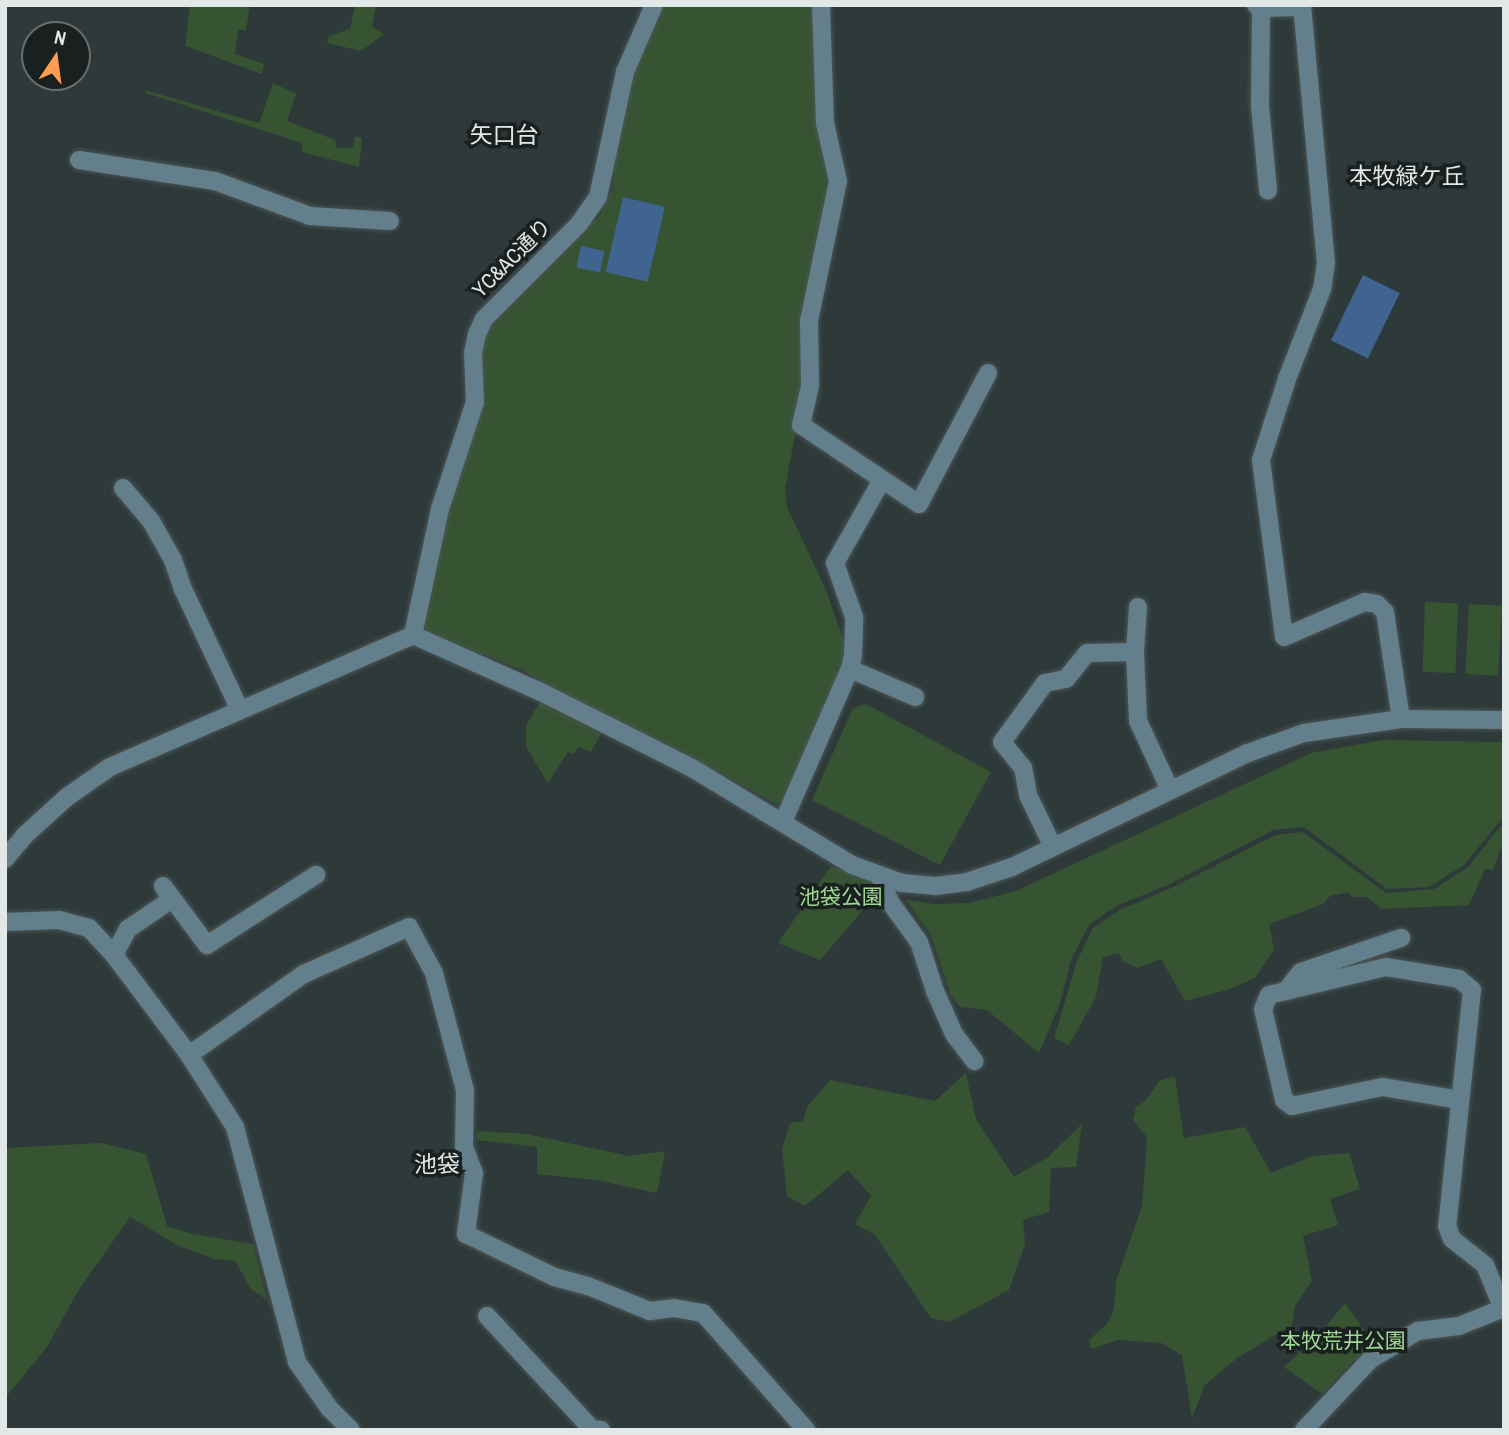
<!DOCTYPE html>
<meta charset="utf-8">
<style>
body{margin:0}
#map{position:relative;width:1509px;height:1435px;overflow:hidden;background:#2e3939;font-family:"Archivo Narrow","Noto Sans JP",sans-serif}
div>[style]{position:absolute}
.green>*{inset:0;background:#365431;transform-origin:0 0}
.water>*{inset:0;background:#3e648f;transform-origin:0 0}
.roads{filter:drop-shadow(0 0 2px #4b5555) drop-shadow(0 0 2px #4b5555)}
.minor>*{height:18px;margin:-9px;padding:0 9px;transform-origin:9px;border-radius:9px;background:#637f8b}
span{translate:-50% -50%;white-space:nowrap;text-align:center;line-height:1.15;-webkit-text-stroke:7px #1a1f1f;paint-order:stroke}
.street-label{font-size:21px;color:#e2e8e8}
.park-label{font-size:21px;color:#9ed994}
.neighbourhood-label{font-size:23px;color:#e2e8e8}
.frame{position:absolute;inset:0;border:7px solid #e2e8e8;pointer-events:none}
.north{position:absolute;left:21px;top:21px;width:70px;height:70px;box-sizing:border-box;background:#1a1f1f;border:2px solid #6a6f6f;border-radius:50%;rotate:13deg;font-size:19px;font-weight:700;line-height:28px;text-align:center;color:#e2e8e8}
.north::after{content:'';display:block;margin:auto;width:24px;height:32px;background:#fb9e51;clip-path:polygon(50% 0,100% 100%,50% 72%,0 100%)}
</style>
<div id="map">
<div class="green">
<i style="clip-path:polygon(190px 5px,250px 5px,246px 30px,238px 30px,235px 54px,264px 64px,262px 74px,185px 46px)"></i>
<i style="clip-path:polygon(355px 5px,376px 7px,372px 27px,384px 34px,361px 51px,327px 43px,329px 36px,350px 29px)"></i>
<i style="clip-path:polygon(663px 5px,814px 5px,833px 191px,805px 383px,785px 488px,787px 507px,825px 588px,848px 652px,789px 795px,776px 804px,696px 760px,580px 704px,523px 670px,428px 633px,423px 623px,488px 325px,569px 240px,599px 217px,613px 188px,614px 161px,624px 103px,644px 38px)"></i>
<i style="clip-path:polygon(273px 83px,296px 94px,287px 121px,335px 140px,337px 148px,353px 148px,355px 136px,362px 138px,359px 167px,302px 152px,302px 143px,146px 93px,145px 90px,259px 123px)"></i>
<i style="left:1425px;top:602px;width:33px;height:70px;rotate:2deg"></i>
<i style="left:1469px;top:604px;width:33px;height:70px;rotate:3deg"></i>
<i style="clip-path:polygon(542px 699px,601px 734px,591px 752px,578px 747px,574px 754px,568px 752px,548px 783px,526px 747px,526px 725px)"></i>
<i style="clip-path:polygon(866px 704px,991px 772px,940px 865px,812px 800px,853px 708px)"></i>
<i style="clip-path:polygon(1382px 740px,1504px 742px,1504px 816px,1464px 865px,1429px 887px,1387px 889px,1304px 827px,1273px 830px,1168px 885px,1116px 906px,1089px 925px,1071px 960px,1060px 1003px,1039px 1053px,987px 1010px,960px 1007px,950px 994px,931px 935px,905px 899px,934px 904px,969px 903px,1016px 891px,1311px 753px)"></i>
<i style="clip-path:polygon(1504px 822px,1504px 849px,1500px 850px,1493px 870px,1485px 869px,1469px 905px,1381px 909px,1367px 897px,1352px 897px,1349px 892px,1330px 896px,1323px 904px,1269px 924px,1274px 950px,1255px 978px,1230px 989px,1185px 1001px,1161px 959px,1138px 968px,1122px 961px,1119px 953px,1103px 957px,1096px 997px,1069px 1045px,1054px 1038px,1077px 961px,1093px 928px,1120px 910px,1171px 888px,1276px 835px,1303px 832px,1386px 893px,1434px 889px,1468px 867px)"></i>
<i style="clip-path:polygon(831px 866px,875px 883px,875px 896px,820px 960px,778px 943px)"></i>
<i style="clip-path:polygon(966px 1073px,976px 1119px,1014px 1177px,1048px 1157px,1082px 1124px,1076px 1167px,1051px 1168px,1049px 1212px,1023px 1220px,1025px 1244px,1009px 1290px,949px 1322px,931px 1318px,875px 1235px,855px 1224px,871px 1196px,848px 1170px,805px 1206px,787px 1196px,782px 1149px,790px 1123px,803px 1121px,807px 1107px,830px 1080px,935px 1101px)"></i>
<i style="clip-path:polygon(1175px 1077px,1184px 1138px,1245px 1127px,1271px 1173px,1313px 1156px,1349px 1153px,1360px 1189px,1330px 1199px,1338px 1225px,1303px 1236px,1312px 1281px,1295px 1306px,1292px 1325px,1237px 1358px,1204px 1386px,1192px 1419px,1182px 1355px,1161px 1343px,1118px 1340px,1091px 1349px,1089px 1340px,1107px 1324px,1114px 1309px,1116px 1281px,1142px 1206px,1147px 1137px,1133px 1120px,1136px 1107px,1145px 1101px,1160px 1080px)"></i>
<i style="clip-path:polygon(477px 1131px,527px 1134px,629px 1156px,665px 1151px,657px 1193px,596px 1180px,537px 1174px,537px 1147px,477px 1140px)"></i>
<i style="clip-path:polygon(101px 1143px,146px 1154px,167px 1226px,193px 1234px,253px 1244px,267px 1300px,251px 1289px,235px 1261px,214px 1259px,179px 1246px,130px 1217px,78px 1291px,47px 1347px,5px 1398px,5px 1148px)"></i>
<i style="clip-path:polygon(1345px 1303px,1375px 1346px,1350px 1364px,1322px 1394px,1284px 1367px,1319px 1335px)"></i>
</div>
<div class="water">
<i style="left:623px;top:197px;width:43px;height:77px;rotate:13deg"></i>
<i style="left:581px;top:246px;width:24px;height:22px;rotate:12deg"></i>
<i style="left:1363px;top:275px;width:41px;height:73px;rotate:26deg"></i>
</div>
<div class="roads">
<div class="minor">
<i style="left:821px;top:5px;width:118px;rotate:88.1deg"></i>
<i style="left:825px;top:123px;width:59px;rotate:77.4deg"></i>
<i style="left:838px;top:181px;width:143px;rotate:101.7deg"></i>
<i style="left:809px;top:321px;width:65px;rotate:89.1deg"></i>
<i style="left:810px;top:386px;width:40px;rotate:103deg"></i>
<i style="left:801px;top:425px;width:142px;rotate:33.8deg"></i>
<i style="left:919px;top:504px;width:148px;rotate:-62.2deg"></i>
<i style="left:1256px;top:5px;width:6px;rotate:31deg"></i>
<i style="left:1261px;top:8px;width:41px;rotate:-1.4deg"></i>
<i style="left:1302px;top:5px;width:258px;rotate:84.7deg"></i>
<i style="left:1326px;top:262px;width:27px;rotate:98deg"></i>
<i style="left:1322px;top:289px;width:97px;rotate:111.3deg"></i>
<i style="left:1287px;top:379px;width:85px;rotate:107.8deg"></i>
<i style="left:1261px;top:460px;width:178px;rotate:82.6deg"></i>
<i style="left:1284px;top:637px;width:88px;rotate:-23.4deg"></i>
<i style="left:1365px;top:602px;width:12px;rotate:9deg"></i>
<i style="left:1377px;top:604px;width:11px;rotate:45deg"></i>
<i style="left:1385px;top:612px;width:108px;rotate:81.5deg"></i>
<i style="left:1261px;top:8px;width:98px;rotate:90.6deg"></i>
<i style="left:1260px;top:106px;width:85px;rotate:84.6deg"></i>
<i style="left:79px;top:160px;width:138px;rotate:8.8deg"></i>
<i style="left:215px;top:181px;width:101px;rotate:20.2deg"></i>
<i style="left:310px;top:216px;width:80px;rotate:3.6deg"></i>
<i style="left:123px;top:488px;width:43px;rotate:49.7deg"></i>
<i style="left:151px;top:521px;width:45px;rotate:60.6deg"></i>
<i style="left:173px;top:560px;width:31px;rotate:71deg"></i>
<i style="left:183px;top:589px;width:134px;rotate:64.8deg"></i>
<i style="left:1138px;top:607px;width:45px;rotate:93.8deg"></i>
<i style="left:1135px;top:652px;width:69px;rotate:87.5deg"></i>
<i style="left:1138px;top:721px;width:76px;rotate:65.1deg"></i>
<i style="left:413px;top:635px;width:129px;rotate:-77.9deg"></i>
<i style="left:440px;top:509px;width:113px;rotate:-71.9deg"></i>
<i style="left:475px;top:402px;width:49px;rotate:-92.3deg"></i>
<i style="left:473px;top:353px;width:19px;rotate:-78deg"></i>
<i style="left:477px;top:334px;width:17px;rotate:-65deg"></i>
<i style="left:484px;top:319px;width:134px;rotate:-45deg"></i>
<i style="left:579px;top:224px;width:33px;rotate:-55deg"></i>
<i style="left:598px;top:197px;width:128px;rotate:-77.8deg"></i>
<i style="left:625px;top:72px;width:73px;rotate:-66.6deg"></i>
<i style="left:850px;top:669px;width:71px;rotate:23.3deg"></i>
<i style="left:783px;top:822px;width:167px;rotate:-66.4deg"></i>
<i style="left:850px;top:669px;width:14px;rotate:-78deg"></i>
<i style="left:853px;top:655px;width:38px;rotate:-88deg"></i>
<i style="left:854px;top:617px;width:57px;rotate:-109.4deg"></i>
<i style="left:835px;top:563px;width:95px;rotate:-60.5deg"></i>
<i style="left:1053px;top:847px;width:58px;rotate:-115.7deg"></i>
<i style="left:1028px;top:795px;width:27px;rotate:-100deg"></i>
<i style="left:1023px;top:768px;width:33px;rotate:-129deg"></i>
<i style="left:1002px;top:742px;width:73px;rotate:-53.9deg"></i>
<i style="left:1045px;top:683px;width:21px;rotate:-11deg"></i>
<i style="left:1066px;top:679px;width:33px;rotate:-51deg"></i>
<i style="left:1087px;top:653px;width:48px;rotate:-1.2deg"></i>
<i style="left:5px;top:859px;width:30px;rotate:-50deg"></i>
<i style="left:24px;top:836px;width:58px;rotate:-42.2deg"></i>
<i style="left:67px;top:797px;width:52px;rotate:-34.9deg"></i>
<i style="left:110px;top:767px;width:331px;rotate:-23.5deg"></i>
<i style="left:413px;top:635px;width:140px;rotate:24deg"></i>
<i style="left:541px;top:692px;width:169px;rotate:26.7deg"></i>
<i style="left:692px;top:768px;width:187px;rotate:31.2deg"></i>
<i style="left:852px;top:865px;width:53px;rotate:19.8deg"></i>
<i style="left:902px;top:883px;width:33px;rotate:5deg"></i>
<i style="left:935px;top:886px;width:32px;rotate:-7deg"></i>
<i style="left:967px;top:882px;width:47px;rotate:-18.4deg"></i>
<i style="left:1012px;top:867px;width:262px;rotate:-25.8deg"></i>
<i style="left:1248px;top:753px;width:59px;rotate:-19.7deg"></i>
<i style="left:1304px;top:733px;width:98px;rotate:-8.2deg"></i>
<i style="left:1401px;top:719px;width:103px;rotate:0.6deg"></i>
<i style="left:880px;top:877px;width:27px;rotate:68deg"></i>
<i style="left:890px;top:902px;width:49px;rotate:54.1deg"></i>
<i style="left:919px;top:942px;width:52px;rotate:71.9deg"></i>
<i style="left:935px;top:991px;width:47px;rotate:66.2deg"></i>
<i style="left:954px;top:1034px;width:34px;rotate:53deg"></i>
<i style="left:163px;top:886px;width:74px;rotate:53.3deg"></i>
<i style="left:207px;top:945px;width:130px;rotate:-32.7deg"></i>
<i style="left:5px;top:922px;width:54px;rotate:-2.1deg"></i>
<i style="left:59px;top:920px;width:31px;rotate:15deg"></i>
<i style="left:89px;top:928px;width:37px;rotate:47deg"></i>
<i style="left:114px;top:955px;width:125px;rotate:53.1deg"></i>
<i style="left:189px;top:1055px;width:85px;rotate:57.4deg"></i>
<i style="left:235px;top:1127px;width:243px;rotate:75.2deg"></i>
<i style="left:297px;top:1362px;width:56px;rotate:55.2deg"></i>
<i style="left:329px;top:1408px;width:31px;rotate:45deg"></i>
<i style="left:114px;top:955px;width:30px;rotate:-62deg"></i>
<i style="left:128px;top:929px;width:53px;rotate:-34.3deg"></i>
<i style="left:1286px;top:991px;width:24px;rotate:-52deg"></i>
<i style="left:1301px;top:972px;width:106px;rotate:-18.8deg"></i>
<i style="left:189px;top:1055px;width:141px;rotate:-35.2deg"></i>
<i style="left:304px;top:974px;width:115px;rotate:-24.1deg"></i>
<i style="left:409px;top:927px;width:52px;rotate:61.5deg"></i>
<i style="left:434px;top:973px;width:121px;rotate:75.2deg"></i>
<i style="left:465px;top:1090px;width:57px;rotate:91deg"></i>
<i style="left:464px;top:1147px;width:28px;rotate:69deg"></i>
<i style="left:474px;top:1173px;width:62px;rotate:97.5deg"></i>
<i style="left:466px;top:1234px;width:98px;rotate:26deg"></i>
<i style="left:554px;top:1277px;width:35px;rotate:15deg"></i>
<i style="left:588px;top:1286px;width:67px;rotate:22deg"></i>
<i style="left:650px;top:1311px;width:24px;rotate:-7deg"></i>
<i style="left:674px;top:1308px;width:29px;rotate:10deg"></i>
<i style="left:703px;top:1313px;width:156px;rotate:48.6deg"></i>
<i style="left:1460px;top:1100px;width:79px;rotate:-170.5deg"></i>
<i style="left:1382px;top:1087px;width:92px;rotate:168.1deg"></i>
<i style="left:1292px;top:1106px;width:10px;rotate:-143deg"></i>
<i style="left:1284px;top:1100px;width:93px;rotate:-103deg"></i>
<i style="left:1263px;top:1009px;width:15px;rotate:-67deg"></i>
<i style="left:1269px;top:995px;width:120px;rotate:-13.5deg"></i>
<i style="left:1386px;top:967px;width:74px;rotate:9.3deg"></i>
<i style="left:1459px;top:979px;width:17px;rotate:40deg"></i>
<i style="left:1472px;top:990px;width:237px;rotate:96deg"></i>
<i style="left:1447px;top:1226px;width:14px;rotate:69deg"></i>
<i style="left:1452px;top:1239px;width:42px;rotate:38.2deg"></i>
<i style="left:1485px;top:1265px;width:48px;rotate:67.8deg"></i>
<i style="left:487px;top:1316px;width:154px;rotate:47.1deg"></i>
<i style="left:592px;top:1429px;width:9px;rotate:6deg"></i>
<i style="left:1304px;top:1430px;width:98px;rotate:-46.7deg"></i>
<i style="left:1371px;top:1359px;width:55px;rotate:-30.8deg"></i>
<i style="left:1418px;top:1331px;width:41px;rotate:-7deg"></i>
<i style="left:1459px;top:1326px;width:48px;rotate:-21.8deg"></i>
</div>
</div>
<div class="street-label">
<span style="left:512px;top:258px;rotate:-45deg">YC&amp;AC通り</span>
</div>
<div class="park-label">
<span style="left:841px;top:897px">池袋公園</span>
<span style="left:1343px;top:1341px">本牧荒井公園</span>
</div>
<div class="neighbourhood-label">
<span style="left:504px;top:135px">矢口台</span>
<span style="left:1407px;top:176px">本牧緑ケ丘</span>
<span style="left:437px;top:1164px">池袋</span>
</div>
<div class="frame"></div>
<div class="north">N</div>
</div>
